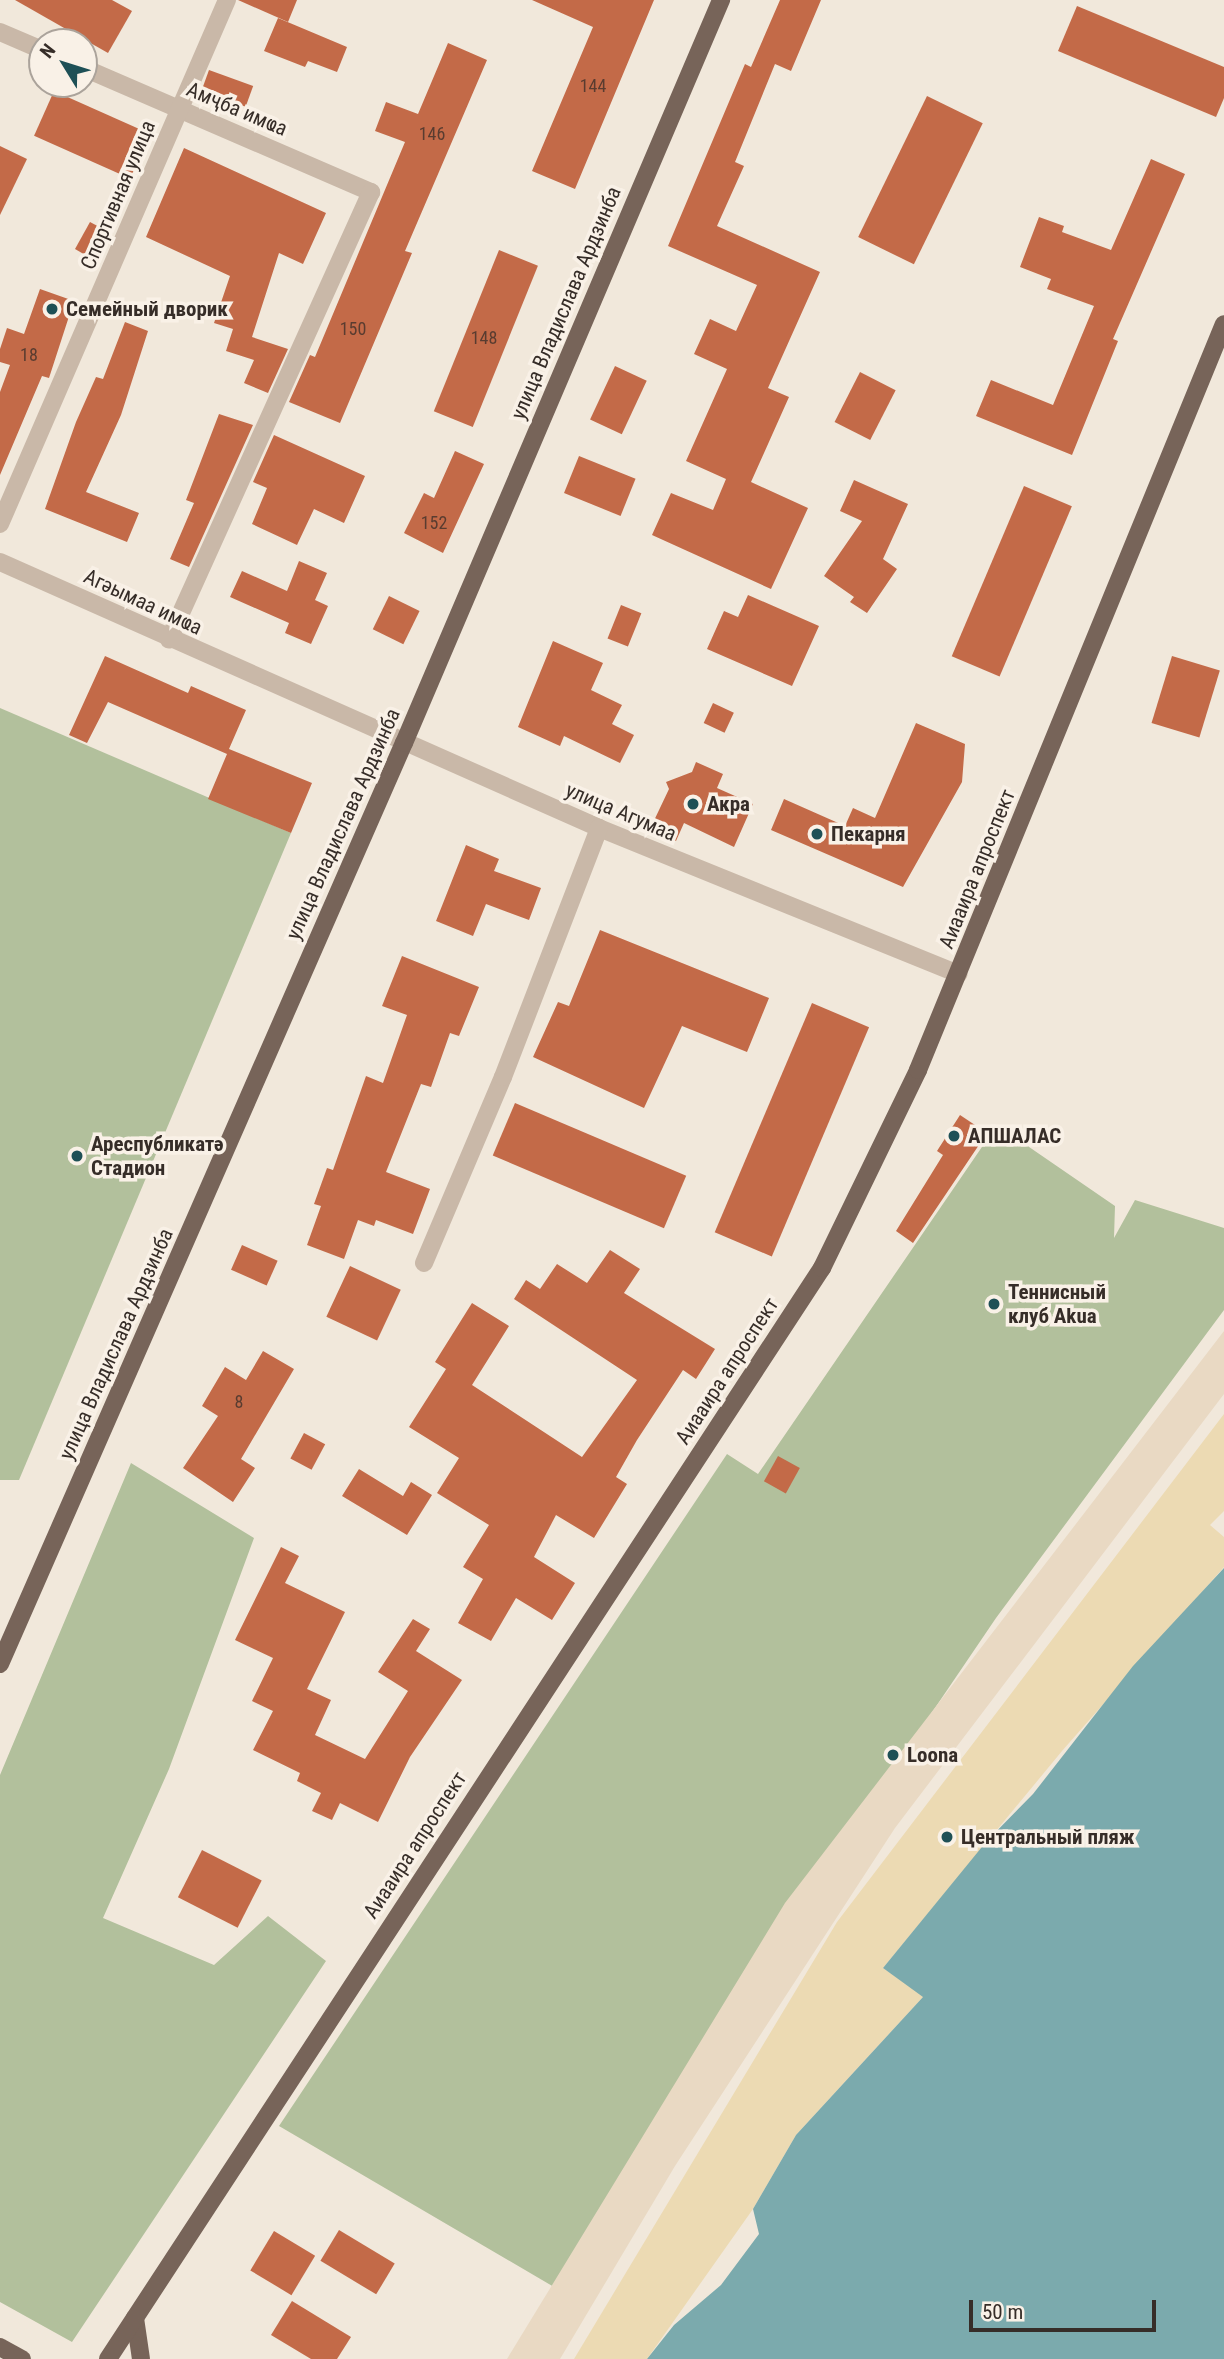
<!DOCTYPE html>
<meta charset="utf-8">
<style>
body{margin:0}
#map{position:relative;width:1224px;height:2359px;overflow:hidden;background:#f1e8db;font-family:"Roboto Condensed",sans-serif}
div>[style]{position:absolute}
.green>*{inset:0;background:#b2c09c}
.sand>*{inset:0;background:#ecdab3}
.plaza>*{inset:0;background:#e9d9c3}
.water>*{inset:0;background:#7baaad}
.building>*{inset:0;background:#c36a48;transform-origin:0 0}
.minor>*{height:18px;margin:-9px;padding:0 9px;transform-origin:9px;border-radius:9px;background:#c9b8a8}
.major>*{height:18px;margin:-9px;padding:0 9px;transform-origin:9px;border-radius:9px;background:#776459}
.dots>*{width:19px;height:19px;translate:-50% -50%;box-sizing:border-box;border:4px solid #f9f1e7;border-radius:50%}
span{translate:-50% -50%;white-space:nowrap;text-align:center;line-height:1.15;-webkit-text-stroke:7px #f9f1e7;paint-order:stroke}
.number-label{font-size:18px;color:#593c30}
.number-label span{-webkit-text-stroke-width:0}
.street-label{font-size:21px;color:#362d28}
.poi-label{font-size:21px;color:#362d28;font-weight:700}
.left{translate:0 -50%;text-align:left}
.north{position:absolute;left:28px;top:28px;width:70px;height:70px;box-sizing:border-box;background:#f9f1e7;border:2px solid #aba39b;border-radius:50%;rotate:308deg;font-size:19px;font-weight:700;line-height:28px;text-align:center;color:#362d28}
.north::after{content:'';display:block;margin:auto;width:24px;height:32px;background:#1e5056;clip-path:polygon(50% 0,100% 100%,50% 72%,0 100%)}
.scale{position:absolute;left:969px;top:2300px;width:187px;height:32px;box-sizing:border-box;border:4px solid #362d28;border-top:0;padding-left:9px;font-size:21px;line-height:24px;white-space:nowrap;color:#362d28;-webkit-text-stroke:5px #f9f1e7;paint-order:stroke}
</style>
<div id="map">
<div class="green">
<i style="clip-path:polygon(0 708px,291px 833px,19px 1480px,0 1480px)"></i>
<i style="clip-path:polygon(997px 1125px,1115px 1206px,1114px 1238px,1135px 1200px,1224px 1228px,1224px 1310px,996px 1618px,722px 2022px,554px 2287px,279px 2126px,727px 1454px,758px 1474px)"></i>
<i style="clip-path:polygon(131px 1463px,254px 1538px,169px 1769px,103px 1918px,214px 1965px,268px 1916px,326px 1961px,72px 2342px,0 2302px,0 1775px)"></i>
</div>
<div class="sand">
<i style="clip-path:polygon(1224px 1414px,1224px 1511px,1210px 1525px,1224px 1537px,1224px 1567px,1062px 1751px,883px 1968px,924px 1996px,796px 2135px,753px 2209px,647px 2359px,574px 2359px,837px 1922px)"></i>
</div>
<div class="plaza">
<i style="clip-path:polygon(1224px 1331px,1224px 1394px,895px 1828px,675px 2166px,560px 2359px,507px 2359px,785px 1903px)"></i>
</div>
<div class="water">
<i style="clip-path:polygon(1224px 1568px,1224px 2359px,647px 2359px,674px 2325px,721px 2285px,759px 2234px,753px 2209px,796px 2135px,923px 1997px,883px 1968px,986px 1842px,1033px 1794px,1133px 1666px)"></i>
</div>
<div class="building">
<i style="clip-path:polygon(15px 0,112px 0,132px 11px,108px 53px)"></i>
<i style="clip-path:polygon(238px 0,297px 0,288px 22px)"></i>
<i style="clip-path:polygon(532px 0,654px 0,575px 189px,532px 171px,593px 27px)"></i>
<i style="clip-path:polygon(780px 0,821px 0,791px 71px,775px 64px,735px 162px,744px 166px,717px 226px,820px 272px,768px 388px,789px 397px,751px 482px,808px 508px,771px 589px,652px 535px,671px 493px,713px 510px,726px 479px,686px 461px,727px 369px,694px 354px,710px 319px,736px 331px,757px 285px,668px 246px,745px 64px,751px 67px)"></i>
<i style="clip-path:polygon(1077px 6px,1224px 67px,1224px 98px,1216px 117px,1058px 51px)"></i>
<i style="clip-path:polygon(278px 18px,347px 47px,337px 72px,308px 61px,305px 67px,264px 51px)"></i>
<i style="clip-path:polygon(448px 43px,487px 60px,405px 251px,412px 253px,340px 423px,289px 402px,310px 355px,315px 357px,405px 142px,375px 131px,386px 102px,418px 114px)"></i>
<i style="left:209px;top:70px;width:47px;height:22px;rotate:20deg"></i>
<i style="left:54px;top:91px;width:105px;height:49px;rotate:24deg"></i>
<i style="left:927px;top:96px;width:62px;height:157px;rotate:26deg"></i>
<i style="clip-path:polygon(0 146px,27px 159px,0 215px)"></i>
<i style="clip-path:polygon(184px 148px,326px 213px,303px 264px,279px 253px,252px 337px,288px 349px,268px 393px,244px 383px,254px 360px,226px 351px,233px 329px,214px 323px,230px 276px,146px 237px)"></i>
<i style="clip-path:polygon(1151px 159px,1185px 174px,1113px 339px,1118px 341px,1072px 455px,976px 416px,991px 380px,1053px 405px,1094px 306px,1047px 289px,1051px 279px,1020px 267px,1039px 217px,1064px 226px,1062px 232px,1111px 250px)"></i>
<i style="clip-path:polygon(90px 222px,107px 231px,94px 260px,75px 249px)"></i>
<i style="left:499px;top:250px;width:42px;height:174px;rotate:22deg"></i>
<i style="clip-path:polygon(40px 289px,74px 301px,49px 378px,42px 376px,0 475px,0 392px,10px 365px,0 362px,0 349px,7px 328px,24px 334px)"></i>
<i style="clip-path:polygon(125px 322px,148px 331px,121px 415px,86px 492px,139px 513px,127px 542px,45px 509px,76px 422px,96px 377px,103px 379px)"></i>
<i style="left:615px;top:366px;width:35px;height:59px;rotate:25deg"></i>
<i style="left:860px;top:372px;width:40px;height:56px;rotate:27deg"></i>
<i style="clip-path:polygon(219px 414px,253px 425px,189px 567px,170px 559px,194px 503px,186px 500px)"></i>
<i style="clip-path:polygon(274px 435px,365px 476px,344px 523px,314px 509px,297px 545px,252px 524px,267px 488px,253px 482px)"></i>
<i style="clip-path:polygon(455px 451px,484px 464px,443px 553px,404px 533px,424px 493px,434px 498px)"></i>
<i style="left:579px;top:456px;width:61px;height:40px;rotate:22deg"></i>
<i style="clip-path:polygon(854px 480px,908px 504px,883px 559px,897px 569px,867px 613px,850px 602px,854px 597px,824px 576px,862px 521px,840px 511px)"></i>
<i style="left:1024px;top:486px;width:52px;height:185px;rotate:23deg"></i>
<i style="clip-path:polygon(299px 561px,327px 573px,315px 600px,328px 606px,311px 644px,285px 633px,289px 623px,230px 597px,242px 571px,287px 591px)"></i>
<i style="clip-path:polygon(748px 595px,819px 626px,792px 686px,707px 649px,724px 611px,738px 617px)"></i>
<i style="left:389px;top:596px;width:34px;height:37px;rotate:26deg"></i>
<i style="left:621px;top:605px;width:22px;height:36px;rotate:22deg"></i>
<i style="clip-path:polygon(553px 641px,603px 663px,591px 690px,622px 705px,612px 724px,634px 735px,620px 763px,564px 736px,560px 746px,518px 727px)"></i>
<i style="clip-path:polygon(105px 656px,188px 693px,191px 686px,246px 710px,229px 749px,312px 783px,291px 833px,208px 799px,227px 754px,172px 730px,108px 702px,87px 743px,69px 735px)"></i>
<i style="left:1172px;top:656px;width:50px;height:70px;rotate:17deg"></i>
<i style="left:713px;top:703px;width:23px;height:22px;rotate:25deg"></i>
<i style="clip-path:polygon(916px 723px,965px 744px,962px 782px,903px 887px,771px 830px,784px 799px,845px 826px,853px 808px,875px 818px)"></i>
<i style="clip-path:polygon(696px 762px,723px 774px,717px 788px,753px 804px,734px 847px,684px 823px,676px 841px,650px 829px,669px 789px,666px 782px,692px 772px)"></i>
<i style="clip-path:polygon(466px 845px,499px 859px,494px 871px,541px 888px,529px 920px,486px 904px,473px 936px,436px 921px)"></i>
<i style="clip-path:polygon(600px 930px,769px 998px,747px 1052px,682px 1026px,644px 1108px,533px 1057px,558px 1002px,569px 1006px)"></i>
<i style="clip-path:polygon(402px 956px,479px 987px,459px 1036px,450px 1033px,431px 1087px,421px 1084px,386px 1172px,430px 1189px,413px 1234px,376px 1220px,374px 1226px,358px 1220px,344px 1259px,307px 1245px,321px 1206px,314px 1204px,327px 1168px,333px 1170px,366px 1076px,383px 1083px,407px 1015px,382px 1006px)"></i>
<i style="left:812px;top:1003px;width:62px;height:249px;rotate:23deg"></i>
<i style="left:515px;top:1103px;width:186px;height:57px;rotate:23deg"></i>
<i style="clip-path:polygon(960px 1115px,987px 1133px,913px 1243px,896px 1231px,943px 1155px,937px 1151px)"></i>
<i style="left:242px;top:1245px;width:39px;height:27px;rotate:24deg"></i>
<i style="clip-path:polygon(610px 1250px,640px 1269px,624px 1293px,715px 1349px,696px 1379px,683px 1370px,637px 1440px,616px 1477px,627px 1484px,594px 1538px,556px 1515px,534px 1557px,575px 1583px,552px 1620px,516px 1598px,491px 1641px,458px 1623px,483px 1579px,463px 1567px,489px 1525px,437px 1493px,459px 1458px,409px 1427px,446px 1369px,435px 1362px,472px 1303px,509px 1326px,472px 1385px,582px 1457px,637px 1380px,514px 1299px,526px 1280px,540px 1289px,557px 1264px,587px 1283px)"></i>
<i style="left:350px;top:1266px;width:56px;height:56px;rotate:25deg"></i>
<i style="clip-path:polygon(263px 1351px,294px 1369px,241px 1459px,255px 1468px,233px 1502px,183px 1468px,218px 1416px,202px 1406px,225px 1367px,246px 1380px)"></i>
<i style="left:304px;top:1433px;width:24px;height:29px;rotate:28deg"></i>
<i style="left:778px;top:1456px;width:25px;height:29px;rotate:29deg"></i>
<i style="clip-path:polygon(359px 1469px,403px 1496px,411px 1482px,432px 1495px,407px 1535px,342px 1496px)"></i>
<i style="clip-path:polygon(281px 1547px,299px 1556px,285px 1583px,345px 1612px,307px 1689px,331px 1700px,315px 1735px,365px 1759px,408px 1691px,378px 1672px,413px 1619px,430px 1629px,416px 1651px,462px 1680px,410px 1757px,378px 1822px,340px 1803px,332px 1820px,312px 1811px,321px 1793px,297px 1781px,300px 1773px,253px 1750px,273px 1711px,252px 1701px,273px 1658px,235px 1640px)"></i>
<i style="left:202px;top:1850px;width:67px;height:53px;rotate:27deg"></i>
<i style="left:339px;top:2230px;width:65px;height:36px;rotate:31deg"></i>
<i style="left:274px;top:2231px;width:48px;height:46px;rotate:31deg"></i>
<i style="clip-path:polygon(292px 2301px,351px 2337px,337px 2359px,311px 2359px,271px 2335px)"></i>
</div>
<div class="minor">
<i style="left:0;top:32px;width:46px;rotate:23.2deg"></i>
<i style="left:84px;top:68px;width:313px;rotate:23.4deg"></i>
<i style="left:371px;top:192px;width:491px;rotate:114.3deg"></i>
<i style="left:0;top:524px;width:571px;rotate:-66.58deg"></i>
<i style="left:0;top:562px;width:655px;rotate:23.94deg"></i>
<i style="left:599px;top:828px;width:388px;rotate:22.1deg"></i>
<i style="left:424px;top:1263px;width:202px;rotate:-67deg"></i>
<i style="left:503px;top:1077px;width:267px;rotate:-68.9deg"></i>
</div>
<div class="major">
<i style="left:0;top:1664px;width:1006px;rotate:-66.32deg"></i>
<i style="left:404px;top:743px;width:808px;rotate:-66.89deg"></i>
<i style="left:135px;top:2318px;width:41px;rotate:81.7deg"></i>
<i style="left:0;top:2347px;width:25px;rotate:29deg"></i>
<i style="left:108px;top:2359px;width:1304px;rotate:-56.8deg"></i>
<i style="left:822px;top:1268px;width:220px;rotate:-64.1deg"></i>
<i style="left:918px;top:1070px;width:806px;rotate:-67.7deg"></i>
</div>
<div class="dots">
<i style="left:52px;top:309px;background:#1e5056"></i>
<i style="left:693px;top:804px;background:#1e5056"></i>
<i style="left:817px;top:834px;background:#1e5056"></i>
<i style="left:954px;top:1136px;background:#1e5056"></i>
<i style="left:77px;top:1156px;background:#1e5056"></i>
<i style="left:994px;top:1304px;background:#1e5056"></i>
<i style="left:893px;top:1755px;background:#1e5056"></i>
<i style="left:947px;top:1837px;background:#1e5056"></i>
</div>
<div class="number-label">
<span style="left:593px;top:86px">144</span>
<span style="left:432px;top:134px">146</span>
<span style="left:353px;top:329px">150</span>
<span style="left:484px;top:338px">148</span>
<span style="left:29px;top:355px">18</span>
<span style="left:434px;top:523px">152</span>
<span style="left:239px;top:1402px">8</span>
</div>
<div class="street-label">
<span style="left:237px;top:109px;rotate:23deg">Амҷба имҩа</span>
<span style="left:118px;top:195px;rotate:-67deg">Спортивная улица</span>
<span style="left:566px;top:303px;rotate:-67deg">улица Владислава Ардзинба</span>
<span style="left:143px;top:602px;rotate:25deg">Агәымаа имҩа</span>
<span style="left:621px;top:812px;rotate:23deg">улица Агумаа</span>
<span style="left:343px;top:824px;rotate:-66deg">улица Владислава Ардзинба</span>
<span style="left:977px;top:869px;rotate:-68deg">Аиааира апроспект</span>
<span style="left:116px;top:1344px;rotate:-66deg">улица Владислава Ардзинба</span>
<span style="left:727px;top:1371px;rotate:-57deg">Аиааира апроспект</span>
<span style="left:415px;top:1845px;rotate:-57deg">Аиааира апроспект</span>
</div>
<div class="poi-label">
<span class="left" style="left:66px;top:309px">Семейный дворик</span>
<span class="left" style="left:707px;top:804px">Акра</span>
<span class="left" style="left:831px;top:834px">Пекарня</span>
<span class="left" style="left:968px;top:1136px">АПШАЛАС</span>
<span class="left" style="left:91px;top:1156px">Ареспубликатә<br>Стадион</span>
<span class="left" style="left:1008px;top:1304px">Теннисный<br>клуб Akua</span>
<span class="left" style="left:907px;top:1755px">Loona</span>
<span class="left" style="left:961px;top:1837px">Центральный пляж</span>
</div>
<div class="north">N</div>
<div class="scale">50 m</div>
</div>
